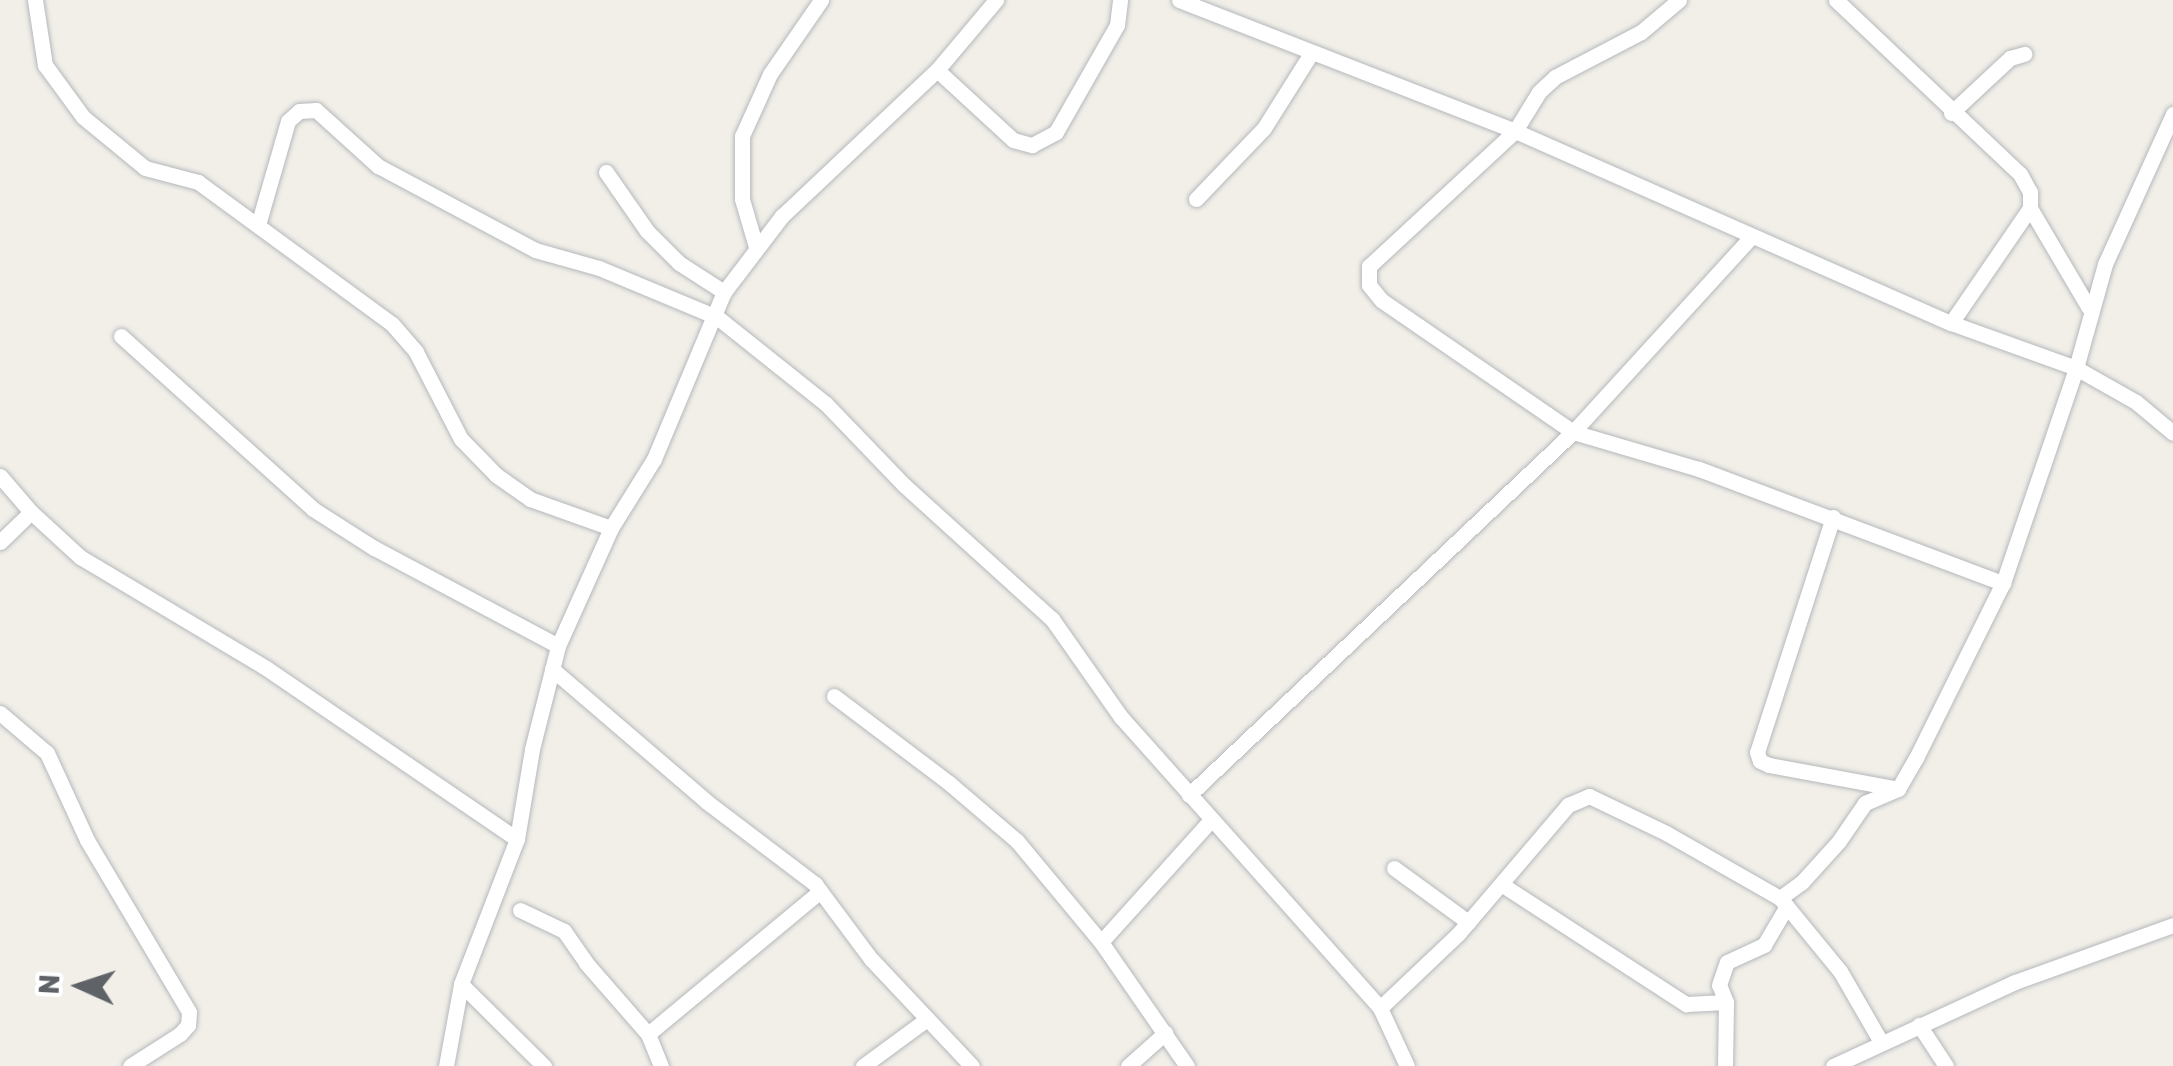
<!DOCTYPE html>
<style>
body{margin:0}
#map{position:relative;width:2173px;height:1066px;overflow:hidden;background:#f1efe8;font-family:Rubik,sans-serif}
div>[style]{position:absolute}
.roads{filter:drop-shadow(0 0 2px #b5b8bc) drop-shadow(0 0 2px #b5b8bc)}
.minor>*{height:15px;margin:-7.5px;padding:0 7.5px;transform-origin:7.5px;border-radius:7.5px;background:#fff}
span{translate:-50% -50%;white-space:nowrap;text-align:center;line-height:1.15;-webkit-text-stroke:9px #fff;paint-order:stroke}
.north{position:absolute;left:30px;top:936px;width:100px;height:100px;-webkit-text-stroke:8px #fff;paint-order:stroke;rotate:273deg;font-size:28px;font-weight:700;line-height:40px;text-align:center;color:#5f6368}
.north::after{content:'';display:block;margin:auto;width:35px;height:45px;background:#5f6368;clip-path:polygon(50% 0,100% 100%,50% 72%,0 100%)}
</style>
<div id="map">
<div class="roads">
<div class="minor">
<i style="left:35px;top:0;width:66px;rotate:81.3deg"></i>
<i style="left:45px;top:65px;width:64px;rotate:53.8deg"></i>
<i style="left:83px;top:117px;width:80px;rotate:39.4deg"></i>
<i style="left:145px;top:168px;width:55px;rotate:14.8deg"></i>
<i style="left:198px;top:182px;width:240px;rotate:36.2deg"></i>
<i style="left:392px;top:324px;width:37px;rotate:49deg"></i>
<i style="left:416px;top:352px;width:98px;rotate:62.7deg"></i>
<i style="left:461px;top:439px;width:50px;rotate:45.8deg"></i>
<i style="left:496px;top:475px;width:42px;rotate:35.2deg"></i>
<i style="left:530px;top:499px;width:86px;rotate:19.7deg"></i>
<i style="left:1179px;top:0;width:361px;rotate:21.3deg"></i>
<i style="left:1515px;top:131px;width:476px;rotate:23.8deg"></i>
<i style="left:1951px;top:323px;width:133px;rotate:19.8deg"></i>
<i style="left:2076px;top:368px;width:69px;rotate:29.5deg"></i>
<i style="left:2136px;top:402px;width:48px;rotate:40deg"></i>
<i style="left:1679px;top:0;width:50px;rotate:139.9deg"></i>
<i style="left:1641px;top:32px;width:97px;rotate:152.4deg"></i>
<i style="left:1555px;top:77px;width:22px;rotate:137deg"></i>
<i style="left:1539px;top:92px;width:46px;rotate:121.6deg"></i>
<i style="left:1515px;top:131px;width:199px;rotate:137.2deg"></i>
<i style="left:1369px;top:266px;width:19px;rotate:90deg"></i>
<i style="left:1369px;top:285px;width:19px;rotate:51deg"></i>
<i style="left:1381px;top:300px;width:233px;rotate:34.5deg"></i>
<i style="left:1573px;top:432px;width:131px;rotate:16.4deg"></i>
<i style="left:1699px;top:469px;width:325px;rotate:20.6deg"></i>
<i style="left:1836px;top:0;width:253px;rotate:43.4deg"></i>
<i style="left:2020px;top:174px;width:21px;rotate:61deg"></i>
<i style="left:2030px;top:192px;width:16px;rotate:90deg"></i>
<i style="left:2030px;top:208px;width:116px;rotate:59.5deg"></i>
<i style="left:937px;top:70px;width:103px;rotate:42.6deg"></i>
<i style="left:1013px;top:140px;width:20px;rotate:15deg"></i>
<i style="left:1032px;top:145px;width:27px;rotate:-28deg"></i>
<i style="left:1056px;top:132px;width:123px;rotate:-60.3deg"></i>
<i style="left:1117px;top:25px;width:25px;rotate:-83deg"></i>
<i style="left:1951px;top:113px;width:81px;rotate:-43deg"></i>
<i style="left:2010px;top:58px;width:15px;rotate:-16deg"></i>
<i style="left:606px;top:172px;width:72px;rotate:55.2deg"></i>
<i style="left:647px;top:231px;width:45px;rotate:45deg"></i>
<i style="left:679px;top:263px;width:54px;rotate:32.8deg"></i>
<i style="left:1196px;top:199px;width:98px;rotate:-46.2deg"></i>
<i style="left:1264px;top:128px;width:86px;rotate:-57.8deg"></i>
<i style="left:258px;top:225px;width:108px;rotate:-73.9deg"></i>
<i style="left:288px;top:121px;width:15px;rotate:-42deg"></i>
<i style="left:299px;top:111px;width:17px;rotate:-3deg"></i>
<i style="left:316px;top:110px;width:84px;rotate:42.1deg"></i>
<i style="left:378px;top:166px;width:178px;rotate:28.1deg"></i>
<i style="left:535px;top:250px;width:66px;rotate:15.7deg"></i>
<i style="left:599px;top:268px;width:128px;rotate:22.6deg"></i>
<i style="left:717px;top:317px;width:139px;rotate:38.6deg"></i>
<i style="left:826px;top:404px;width:112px;rotate:46.1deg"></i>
<i style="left:904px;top:485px;width:200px;rotate:42.2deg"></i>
<i style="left:1052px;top:619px;width:120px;rotate:54.9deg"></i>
<i style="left:1121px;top:717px;width:390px;rotate:48.3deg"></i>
<i style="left:1380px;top:1008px;width:64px;rotate:65deg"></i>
<i style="left:756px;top:247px;width:50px;rotate:-106.3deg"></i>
<i style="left:742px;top:199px;width:63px;rotate:-90deg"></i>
<i style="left:742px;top:136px;width:68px;rotate:-65.7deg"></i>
<i style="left:770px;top:74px;width:90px;rotate:-55.4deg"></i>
<i style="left:1951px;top:323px;width:140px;rotate:-55.5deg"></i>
<i style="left:121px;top:336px;width:258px;rotate:42deg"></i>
<i style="left:313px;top:509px;width:72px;rotate:32.6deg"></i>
<i style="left:374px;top:548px;width:208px;rotate:28deg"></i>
<i style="left:0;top:476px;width:48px;rotate:49.3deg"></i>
<i style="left:31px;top:512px;width:67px;rotate:42.6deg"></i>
<i style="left:80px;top:557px;width:217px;rotate:30.8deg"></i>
<i style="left:266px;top:668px;width:304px;rotate:34.3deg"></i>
<i style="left:1833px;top:517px;width:247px;rotate:107.9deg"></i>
<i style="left:1757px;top:752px;width:9px;rotate:72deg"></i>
<i style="left:1760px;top:761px;width:10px;rotate:24deg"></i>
<i style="left:1769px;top:765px;width:131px;rotate:10.5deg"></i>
<i style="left:0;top:542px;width:43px;rotate:-44.1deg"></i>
<i style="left:552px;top:669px;width:204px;rotate:40.6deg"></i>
<i style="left:707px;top:802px;width:136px;rotate:37.2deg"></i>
<i style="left:815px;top:884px;width:94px;rotate:53.3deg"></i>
<i style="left:871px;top:959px;width:147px;rotate:46.7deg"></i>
<i style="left:834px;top:696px;width:144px;rotate:37.1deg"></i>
<i style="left:949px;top:783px;width:89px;rotate:40.5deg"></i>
<i style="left:1017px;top:841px;width:131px;rotate:50.3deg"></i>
<i style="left:1101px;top:942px;width:151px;rotate:55.3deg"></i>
<i style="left:0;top:713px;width:62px;rotate:40.4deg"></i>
<i style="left:47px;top:753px;width:96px;rotate:65.3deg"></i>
<i style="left:87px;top:840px;width:200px;rotate:59.3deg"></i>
<i style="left:189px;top:1012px;width:13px;rotate:94deg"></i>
<i style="left:188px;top:1025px;width:12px;rotate:132deg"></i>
<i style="left:180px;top:1034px;width:59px;rotate:147.4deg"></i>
<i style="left:1189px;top:795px;width:528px;rotate:-43.39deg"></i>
<i style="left:1573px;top:432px;width:265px;rotate:-47.6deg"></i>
<i style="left:1394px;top:868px;width:92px;rotate:36.1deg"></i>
<i style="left:1501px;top:884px;width:221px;rotate:33deg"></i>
<i style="left:1686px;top:1004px;width:40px;rotate:-2.9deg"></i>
<i style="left:1726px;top:1002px;width:18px;rotate:-112deg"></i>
<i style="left:1719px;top:985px;width:24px;rotate:-71deg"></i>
<i style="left:1727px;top:962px;width:41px;rotate:-24.7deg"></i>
<i style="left:1764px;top:945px;width:45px;rotate:-59.5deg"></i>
<i style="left:1780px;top:898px;width:27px;rotate:-36deg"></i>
<i style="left:1802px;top:882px;width:55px;rotate:-47.9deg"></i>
<i style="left:1839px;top:841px;width:46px;rotate:-55.6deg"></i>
<i style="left:1865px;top:803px;width:36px;rotate:-23deg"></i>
<i style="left:1898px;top:789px;width:36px;rotate:-60deg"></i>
<i style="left:1916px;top:758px;width:195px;rotate:-63.6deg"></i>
<i style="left:2003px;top:583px;width:227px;rotate:-71.2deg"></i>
<i style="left:2076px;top:368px;width:108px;rotate:-74.4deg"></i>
<i style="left:2105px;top:264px;width:165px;rotate:-65.6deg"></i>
<i style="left:520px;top:910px;width:49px;rotate:25.5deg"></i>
<i style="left:564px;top:931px;width:39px;rotate:55deg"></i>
<i style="left:586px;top:963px;width:94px;rotate:48.9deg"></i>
<i style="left:648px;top:1034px;width:35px;rotate:68deg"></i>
<i style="left:1101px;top:942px;width:164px;rotate:-48deg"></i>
<i style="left:461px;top:984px;width:117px;rotate:44.7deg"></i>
<i style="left:1380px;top:1008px;width:108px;rotate:-43.5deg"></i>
<i style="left:1458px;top:934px;width:170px;rotate:-49.5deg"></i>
<i style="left:1568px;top:805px;width:23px;rotate:-23deg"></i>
<i style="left:1589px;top:796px;width:85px;rotate:25.7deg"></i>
<i style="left:1666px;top:833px;width:131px;rotate:29.7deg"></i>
<i style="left:1780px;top:898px;width:94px;rotate:50.6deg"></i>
<i style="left:1840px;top:971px;width:82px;rotate:60deg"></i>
<i style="left:1919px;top:1025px;width:49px;rotate:56.6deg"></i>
<i style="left:648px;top:1034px;width:224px;rotate:-39.7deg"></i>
<i style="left:446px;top:1066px;width:83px;rotate:-79.6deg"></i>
<i style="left:461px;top:984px;width:155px;rotate:-68.9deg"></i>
<i style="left:517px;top:839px;width:91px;rotate:-80.5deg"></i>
<i style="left:532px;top:749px;width:106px;rotate:-75.8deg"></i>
<i style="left:558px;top:646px;width:129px;rotate:-65.8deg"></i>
<i style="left:611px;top:528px;width:81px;rotate:-58.1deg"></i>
<i style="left:654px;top:459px;width:181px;rotate:-67.3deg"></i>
<i style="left:724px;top:292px;width:96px;rotate:-52.7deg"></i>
<i style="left:782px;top:216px;width:213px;rotate:-43.3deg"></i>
<i style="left:937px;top:70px;width:92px;rotate:-49.9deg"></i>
<i style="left:863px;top:1066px;width:79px;rotate:-36.3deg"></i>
<i style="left:1128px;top:1066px;width:50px;rotate:-41.7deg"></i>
<i style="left:1725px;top:1066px;width:64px;rotate:-89.1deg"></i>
<i style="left:1833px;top:1066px;width:200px;rotate:-24.8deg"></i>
<i style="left:2015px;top:982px;width:168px;rotate:-19.8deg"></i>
</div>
</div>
<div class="north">N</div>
</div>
